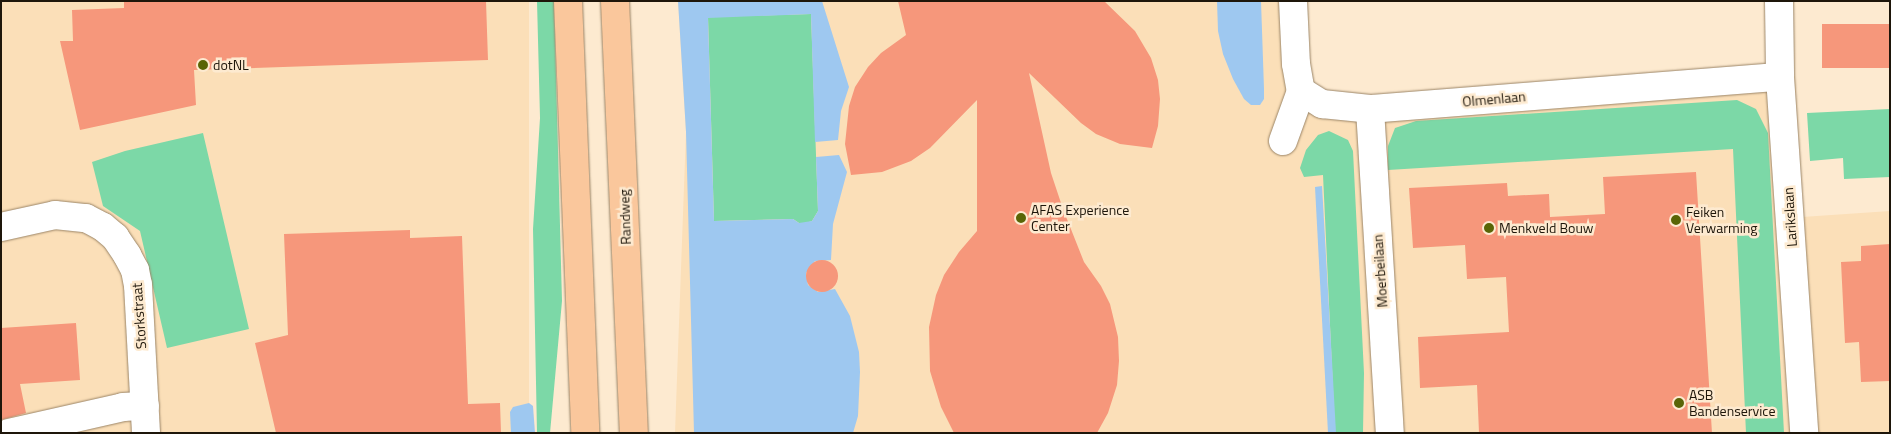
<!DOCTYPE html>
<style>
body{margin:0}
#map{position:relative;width:1891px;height:434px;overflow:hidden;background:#fdead0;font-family:"Titillium Web",sans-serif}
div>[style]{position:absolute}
.built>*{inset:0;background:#fbdfb8;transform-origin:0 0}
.green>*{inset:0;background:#7cd8a7}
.water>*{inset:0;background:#9ec8f0}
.building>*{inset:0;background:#f6977b;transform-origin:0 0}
.round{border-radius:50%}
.roads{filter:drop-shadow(0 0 1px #9b8567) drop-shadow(0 0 1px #9b8567)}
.minor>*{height:28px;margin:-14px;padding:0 14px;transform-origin:14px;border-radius:14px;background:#fff}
.major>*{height:28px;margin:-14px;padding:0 14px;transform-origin:14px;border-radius:14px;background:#fac79c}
.dots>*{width:14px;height:14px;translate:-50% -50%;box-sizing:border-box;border:2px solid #fdead0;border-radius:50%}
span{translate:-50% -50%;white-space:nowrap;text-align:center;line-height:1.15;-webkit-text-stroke:5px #fdead0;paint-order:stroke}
.poi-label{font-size:14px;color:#1e160a}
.left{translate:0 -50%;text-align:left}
.street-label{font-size:14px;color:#1e160a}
.frame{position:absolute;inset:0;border:2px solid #1e160a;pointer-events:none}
</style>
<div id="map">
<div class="built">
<i style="left:1px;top:1px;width:528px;height:432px"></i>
<i style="clip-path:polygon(678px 1px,1302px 1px,1305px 72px,1325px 97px,1795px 76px,1802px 217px,1890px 211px,1890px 433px,675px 433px,686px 132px)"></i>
</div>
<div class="green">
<i style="clip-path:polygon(537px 1px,554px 1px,562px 301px,550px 433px,537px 433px,533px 229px,540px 118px)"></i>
<i style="clip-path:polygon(811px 14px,818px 211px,812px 221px,806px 223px,799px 223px,793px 219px,714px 221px,708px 17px)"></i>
<i style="clip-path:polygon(1737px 100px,1756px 109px,1768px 133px,1784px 433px,1746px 433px,1733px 149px,1388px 170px,1388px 146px,1395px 128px,1416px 121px)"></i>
<i style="clip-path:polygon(1890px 109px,1890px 177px,1844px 179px,1843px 158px,1810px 161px,1807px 113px)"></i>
<i style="clip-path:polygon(1329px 131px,1348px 140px,1353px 151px,1364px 373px,1363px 433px,1335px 433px,1323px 175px,1304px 177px,1300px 168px,1306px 150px,1318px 135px)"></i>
<i style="clip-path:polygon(203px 133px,249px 329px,167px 348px,140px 231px,103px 206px,92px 162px,125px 151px)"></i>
</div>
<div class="water">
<i style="clip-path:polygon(678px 1px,822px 1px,849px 87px,841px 111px,838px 140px,815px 142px,811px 14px,708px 18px,714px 221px,793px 219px,799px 223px,812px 221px,818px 211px,816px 157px,839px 155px,847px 172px,833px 224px,831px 260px,815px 261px,806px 273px,808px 285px,818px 292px,835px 289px,850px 316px,859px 352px,860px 372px,858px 416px,853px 433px,694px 433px,686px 132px)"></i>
<i style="clip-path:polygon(1217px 1px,1261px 1px,1264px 89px,1264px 99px,1260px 105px,1251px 105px,1244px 99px,1233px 79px,1223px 54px,1218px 31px)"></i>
<i style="clip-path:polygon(1322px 186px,1332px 361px,1336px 433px,1328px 433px,1315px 187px)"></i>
<i style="clip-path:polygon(529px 403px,533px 406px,535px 433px,511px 433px,510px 412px,513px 407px)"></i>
</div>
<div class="building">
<i style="clip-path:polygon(124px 1px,486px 1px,488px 60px,194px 70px,196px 105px,80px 130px,60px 41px,73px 41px,72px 10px,124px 8px)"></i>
<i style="clip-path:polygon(898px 1px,1104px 1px,1135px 31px,1151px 58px,1158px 80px,1160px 99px,1158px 126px,1152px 148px,1120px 144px,1096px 134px,1081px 123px,1029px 73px,1051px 173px,1063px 209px,1084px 262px,1101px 286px,1110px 304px,1118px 337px,1119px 361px,1117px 385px,1108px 413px,1097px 433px,954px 433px,941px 407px,930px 371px,929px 327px,936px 295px,944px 275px,959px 252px,977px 231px,977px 100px,930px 148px,911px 161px,882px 172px,851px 175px,845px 144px,849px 106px,855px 87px,868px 67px,881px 53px,906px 35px)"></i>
<i style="left:1890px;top:24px;width:44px;height:68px;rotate:90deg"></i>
<i style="clip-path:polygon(1696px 172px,1712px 433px,1479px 433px,1477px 385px,1420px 388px,1418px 337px,1509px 332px,1506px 277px,1467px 279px,1465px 245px,1413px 248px,1409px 188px,1507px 183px,1508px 196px,1549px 194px,1550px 217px,1605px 214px,1603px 177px)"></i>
<i style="clip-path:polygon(410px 230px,410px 238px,462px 236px,468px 404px,500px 403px,501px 433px,276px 433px,255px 343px,288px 335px,284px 234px)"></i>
<i style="clip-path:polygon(1890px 244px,1890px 381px,1861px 382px,1859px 342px,1845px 343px,1841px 262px,1861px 261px,1861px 246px)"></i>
<i class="round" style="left:806px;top:260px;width:32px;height:32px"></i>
<i style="clip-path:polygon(76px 323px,80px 380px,20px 384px,26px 413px,1px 420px,1px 328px)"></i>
</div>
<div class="roads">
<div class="minor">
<i style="left:1293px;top:1px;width:63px;rotate:87.3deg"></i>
<i style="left:1296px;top:64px;width:27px;rotate:80deg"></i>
<i style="left:1301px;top:91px;width:25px;rotate:32deg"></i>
<i style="left:1322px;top:104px;width:48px;rotate:5.9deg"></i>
<i style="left:1370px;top:109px;width:411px;rotate:-4.5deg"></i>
<i style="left:1779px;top:1px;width:76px;rotate:89.2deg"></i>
<i style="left:1780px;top:77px;width:357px;rotate:86.1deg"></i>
<i style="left:1370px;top:109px;width:325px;rotate:86.5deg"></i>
<i style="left:1283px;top:141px;width:53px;rotate:-70.2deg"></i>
<i style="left:1px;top:227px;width:55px;rotate:-12.5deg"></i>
<i style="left:55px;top:215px;width:31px;rotate:6deg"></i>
<i style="left:86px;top:218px;width:19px;rotate:28deg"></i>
<i style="left:103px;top:227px;width:16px;rotate:40deg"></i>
<i style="left:115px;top:237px;width:22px;rotate:56deg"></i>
<i style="left:127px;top:255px;width:17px;rotate:62deg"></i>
<i style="left:135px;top:270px;width:15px;rotate:79deg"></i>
<i style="left:138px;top:285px;width:148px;rotate:86.9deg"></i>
<i style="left:9px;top:433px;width:117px;rotate:-12.8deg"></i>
<i style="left:123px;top:407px;width:22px;rotate:-3deg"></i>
</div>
<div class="major">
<i style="left:568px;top:1px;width:432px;rotate:87.7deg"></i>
<i style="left:615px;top:1px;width:432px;rotate:87.5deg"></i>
</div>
</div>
<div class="dots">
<i style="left:203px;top:65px;background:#5a6506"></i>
<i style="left:1021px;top:218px;background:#5a6506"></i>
<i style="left:1676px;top:220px;background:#5a6506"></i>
<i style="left:1489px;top:228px;background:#5a6506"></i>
<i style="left:1679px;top:403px;background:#5a6506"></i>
</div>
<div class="poi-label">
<span class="left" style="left:213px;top:65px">dotNL</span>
<span class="left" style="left:1031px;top:218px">AFAS Experience<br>Center</span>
<span class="left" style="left:1686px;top:220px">Feiken<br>Verwarming</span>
<span class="left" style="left:1499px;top:228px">Menkveld Bouw</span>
<span class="left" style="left:1689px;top:403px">ASB<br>Bandenservice</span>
</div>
<div class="street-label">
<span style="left:1494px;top:99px;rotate:-5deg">Olmenlaan</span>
<span style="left:625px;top:217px;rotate:-92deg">Randweg</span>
<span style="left:1790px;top:217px;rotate:-94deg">Larikslaan</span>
<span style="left:1380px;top:271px;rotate:-94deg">Moerbeilaan</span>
<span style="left:139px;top:316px;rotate:-94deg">Storkstraat</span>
</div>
<div class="frame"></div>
</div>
